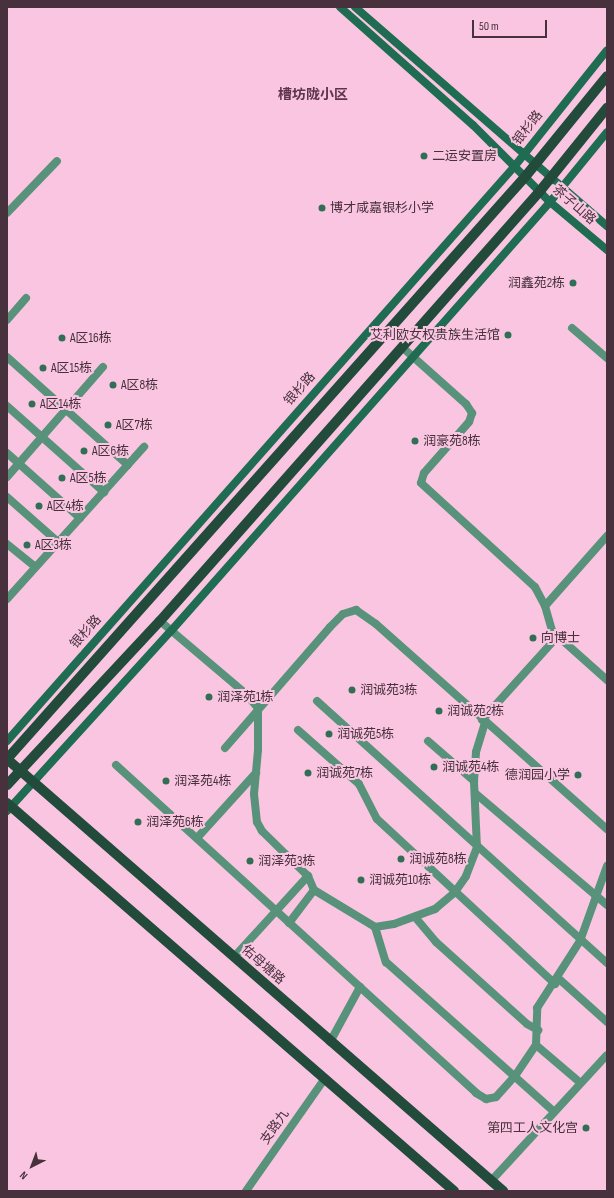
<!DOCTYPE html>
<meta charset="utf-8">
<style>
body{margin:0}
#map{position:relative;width:614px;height:1198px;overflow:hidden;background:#fac5e1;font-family:"Sofia Sans Condensed","Noto Sans SC",sans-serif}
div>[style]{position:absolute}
.street>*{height:8px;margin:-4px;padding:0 4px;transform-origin:4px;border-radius:4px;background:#59927a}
.secondary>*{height:8px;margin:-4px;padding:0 4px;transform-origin:4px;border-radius:4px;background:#206c52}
.primary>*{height:10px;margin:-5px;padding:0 5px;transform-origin:5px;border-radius:5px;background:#234b3b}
.dots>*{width:11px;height:11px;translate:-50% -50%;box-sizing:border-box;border:2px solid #fac5e1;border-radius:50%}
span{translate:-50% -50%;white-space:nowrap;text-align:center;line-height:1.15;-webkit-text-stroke:4px #fac5e1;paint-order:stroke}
.street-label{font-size:13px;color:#46313c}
.poi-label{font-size:13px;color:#46313c}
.left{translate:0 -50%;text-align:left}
.right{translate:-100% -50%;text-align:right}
.neighbourhood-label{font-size:14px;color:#5e344c;font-weight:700}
.frame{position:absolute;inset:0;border:8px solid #46313c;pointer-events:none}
.north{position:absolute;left:12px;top:1146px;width:40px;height:40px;-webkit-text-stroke:3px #fac5e1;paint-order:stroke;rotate:222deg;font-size:11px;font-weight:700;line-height:16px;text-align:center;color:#46313c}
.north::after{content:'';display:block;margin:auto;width:14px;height:18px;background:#46313c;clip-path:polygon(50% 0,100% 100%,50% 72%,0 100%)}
.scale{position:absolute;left:472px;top:20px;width:75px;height:18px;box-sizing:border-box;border:2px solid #46313c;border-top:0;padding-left:5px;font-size:12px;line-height:14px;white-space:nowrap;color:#46313c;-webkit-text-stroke:3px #fac5e1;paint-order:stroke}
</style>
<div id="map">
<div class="street">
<i style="left:7px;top:213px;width:72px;rotate:-46.1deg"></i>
<i style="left:7px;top:320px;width:29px;rotate:-49deg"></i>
<i style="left:572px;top:328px;width:46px;rotate:40.6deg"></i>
<i style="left:402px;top:347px;width:86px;rotate:41.7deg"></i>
<i style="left:466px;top:404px;width:11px;rotate:56deg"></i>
<i style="left:472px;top:413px;width:9px;rotate:108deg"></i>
<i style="left:469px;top:422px;width:68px;rotate:131.4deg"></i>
<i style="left:424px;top:473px;width:10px;rotate:107deg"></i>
<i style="left:421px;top:483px;width:154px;rotate:42.4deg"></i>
<i style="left:535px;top:587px;width:21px;rotate:62deg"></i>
<i style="left:545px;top:606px;width:26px;rotate:74deg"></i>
<i style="left:552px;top:631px;width:74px;rotate:41.7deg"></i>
<i style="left:7px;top:357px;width:162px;rotate:41.8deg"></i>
<i style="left:7px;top:406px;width:130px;rotate:41.6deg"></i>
<i style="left:7px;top:453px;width:98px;rotate:41.7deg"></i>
<i style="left:7px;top:477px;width:146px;rotate:-48.9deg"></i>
<i style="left:7px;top:497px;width:68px;rotate:41.4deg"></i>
<i style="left:7px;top:544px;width:36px;rotate:39deg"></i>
<i style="left:7px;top:599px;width:205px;rotate:-48deg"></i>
<i style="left:545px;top:606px;width:94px;rotate:-48.5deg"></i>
<i style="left:160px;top:621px;width:111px;rotate:40.3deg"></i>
<i style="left:245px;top:693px;width:20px;rotate:49deg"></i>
<i style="left:317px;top:701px;width:391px;rotate:42.1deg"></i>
<i style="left:258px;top:712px;width:38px;rotate:90deg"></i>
<i style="left:258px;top:750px;width:44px;rotate:95.2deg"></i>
<i style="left:254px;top:794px;width:28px;rotate:84deg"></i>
<i style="left:257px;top:822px;width:10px;rotate:61deg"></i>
<i style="left:262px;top:831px;width:64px;rotate:44.4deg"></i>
<i style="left:308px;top:876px;width:15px;rotate:67deg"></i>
<i style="left:314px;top:890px;width:71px;rotate:31.2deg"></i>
<i style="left:375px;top:927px;width:19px;rotate:-9deg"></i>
<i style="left:394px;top:924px;width:44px;rotate:-20.1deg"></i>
<i style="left:435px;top:909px;width:26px;rotate:-40deg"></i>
<i style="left:455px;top:892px;width:19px;rotate:-55deg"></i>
<i style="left:466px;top:876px;width:30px;rotate:-69deg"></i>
<i style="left:477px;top:848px;width:67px;rotate:-92.6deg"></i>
<i style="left:474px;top:781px;width:29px;rotate:-86deg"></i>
<i style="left:476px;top:752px;width:31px;rotate:-73deg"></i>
<i style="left:482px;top:720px;width:112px;rotate:-47.9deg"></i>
<i style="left:298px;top:730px;width:81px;rotate:41.5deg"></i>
<i style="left:359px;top:784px;width:39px;rotate:63deg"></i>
<i style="left:377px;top:819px;width:243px;rotate:42.8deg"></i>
<i style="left:428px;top:741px;width:61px;rotate:41deg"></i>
<i style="left:225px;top:748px;width:160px;rotate:-49deg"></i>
<i style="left:330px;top:627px;width:18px;rotate:-45deg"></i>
<i style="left:343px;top:614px;width:14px;rotate:-17deg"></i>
<i style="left:356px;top:610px;width:24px;rotate:35deg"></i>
<i style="left:376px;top:624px;width:309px;rotate:41.6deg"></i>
<i style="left:116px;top:765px;width:487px;rotate:42.3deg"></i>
<i style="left:476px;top:1093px;width:12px;rotate:31deg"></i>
<i style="left:486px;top:1099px;width:10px;rotate:-11deg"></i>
<i style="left:496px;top:1097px;width:28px;rotate:-48deg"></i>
<i style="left:515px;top:1076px;width:37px;rotate:-56deg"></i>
<i style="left:536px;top:1045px;width:37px;rotate:-88deg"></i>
<i style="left:537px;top:1008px;width:80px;rotate:-57.3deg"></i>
<i style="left:580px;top:941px;width:80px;rotate:-70.2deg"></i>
<i style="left:475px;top:793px;width:173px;rotate:40.3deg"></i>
<i style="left:197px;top:838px;width:88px;rotate:-47.8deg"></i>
<i style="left:415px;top:917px;width:33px;rotate:50deg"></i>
<i style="left:436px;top:942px;width:122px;rotate:42deg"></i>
<i style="left:527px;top:1024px;width:13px;rotate:29deg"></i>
<i style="left:289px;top:923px;width:41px;rotate:-52.9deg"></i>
<i style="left:375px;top:927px;width:37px;rotate:73deg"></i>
<i style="left:386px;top:962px;width:221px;rotate:41.7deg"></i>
<i style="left:234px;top:957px;width:110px;rotate:-47.6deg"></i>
<i style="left:558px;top:978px;width:66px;rotate:41.9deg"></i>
<i style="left:330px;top:1042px;width:63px;rotate:-61.4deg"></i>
<i style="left:536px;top:1045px;width:54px;rotate:40.5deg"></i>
<i style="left:491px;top:1181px;width:171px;rotate:-47.4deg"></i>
<i style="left:246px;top:1191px;width:138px;rotate:-55deg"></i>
</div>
<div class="secondary">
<i style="left:340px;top:7px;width:178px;rotate:41.6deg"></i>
<i style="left:473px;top:125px;width:109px;rotate:45deg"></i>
<i style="left:550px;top:202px;width:75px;rotate:40.1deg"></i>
<i style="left:355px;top:7px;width:334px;rotate:41deg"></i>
<i style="left:7px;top:741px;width:766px;rotate:-48.55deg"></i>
<i style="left:514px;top:167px;width:149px;rotate:-51.5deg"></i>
<i style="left:7px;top:811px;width:244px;rotate:-47.7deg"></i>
<i style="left:171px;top:631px;width:572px;rotate:-48.54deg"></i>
<i style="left:550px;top:202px;width:90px;rotate:-50.8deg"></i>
</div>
<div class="primary">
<i style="left:7px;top:759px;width:779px;rotate:-48.33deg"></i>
<i style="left:525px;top:177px;width:130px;rotate:-50.9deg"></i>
<i style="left:7px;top:759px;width:658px;rotate:41.05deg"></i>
<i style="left:7px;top:785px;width:224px;rotate:-47deg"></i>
<i style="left:160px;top:621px;width:574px;rotate:-48.53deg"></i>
<i style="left:540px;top:191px;width:107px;rotate:-51.1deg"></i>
<i style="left:7px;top:803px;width:592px;rotate:40.96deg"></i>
</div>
<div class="dots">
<i style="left:424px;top:156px;background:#326d56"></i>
<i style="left:322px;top:208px;background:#326d56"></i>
<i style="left:573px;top:283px;background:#326d56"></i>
<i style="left:508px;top:335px;background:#326d56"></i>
<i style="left:62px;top:338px;background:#326d56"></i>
<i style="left:43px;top:368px;background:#326d56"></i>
<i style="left:113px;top:385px;background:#326d56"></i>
<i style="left:32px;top:404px;background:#326d56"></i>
<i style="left:108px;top:425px;background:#326d56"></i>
<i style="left:415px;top:441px;background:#326d56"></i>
<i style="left:84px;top:451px;background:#326d56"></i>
<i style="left:62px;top:478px;background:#326d56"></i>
<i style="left:39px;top:506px;background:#326d56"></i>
<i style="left:27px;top:545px;background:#326d56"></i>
<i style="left:533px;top:638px;background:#326d56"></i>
<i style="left:352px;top:690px;background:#326d56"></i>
<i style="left:209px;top:697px;background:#326d56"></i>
<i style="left:439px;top:711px;background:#326d56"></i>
<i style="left:329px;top:734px;background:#326d56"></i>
<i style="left:434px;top:767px;background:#326d56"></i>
<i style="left:308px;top:773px;background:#326d56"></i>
<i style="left:578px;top:775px;background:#326d56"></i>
<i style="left:166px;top:781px;background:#326d56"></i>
<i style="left:138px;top:822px;background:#326d56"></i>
<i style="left:401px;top:859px;background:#326d56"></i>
<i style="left:250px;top:861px;background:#326d56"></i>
<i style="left:361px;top:880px;background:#326d56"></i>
<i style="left:586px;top:1128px;background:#326d56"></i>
</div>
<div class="street-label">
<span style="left:528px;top:128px;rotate:-52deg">银杉路</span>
<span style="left:574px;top:205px;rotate:41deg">茶子山路</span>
<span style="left:300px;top:389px;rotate:-49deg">银杉路</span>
<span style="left:86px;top:632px;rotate:-49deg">银杉路</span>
<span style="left:263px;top:965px;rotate:41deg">佑母塘路</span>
<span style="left:275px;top:1127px;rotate:-55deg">支路九</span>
</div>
<div class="poi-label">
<span class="left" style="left:432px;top:156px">二运安置房</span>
<span class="left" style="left:330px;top:208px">博才咸嘉银杉小学</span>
<span class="right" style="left:565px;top:283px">润鑫苑2栋</span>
<span class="right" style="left:500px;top:335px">艾利欧女权贵族生活馆</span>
<span class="left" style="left:70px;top:338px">A区16栋</span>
<span class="left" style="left:51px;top:368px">A区15栋</span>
<span class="left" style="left:121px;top:385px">A区8栋</span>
<span class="left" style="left:40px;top:404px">A区14栋</span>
<span class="left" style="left:116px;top:425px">A区7栋</span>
<span class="left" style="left:423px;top:441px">润豪苑8栋</span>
<span class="left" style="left:92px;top:451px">A区6栋</span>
<span class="left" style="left:70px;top:478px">A区5栋</span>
<span class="left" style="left:47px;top:506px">A区4栋</span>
<span class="left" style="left:35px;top:545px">A区3栋</span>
<span class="left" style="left:541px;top:638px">向博士</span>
<span class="left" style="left:360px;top:690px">润诚苑3栋</span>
<span class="left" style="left:217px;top:697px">润泽苑1栋</span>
<span class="left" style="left:447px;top:711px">润诚苑2栋</span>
<span class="left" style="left:337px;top:734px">润诚苑5栋</span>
<span class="left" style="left:442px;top:767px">润诚苑4栋</span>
<span class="left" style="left:316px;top:773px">润诚苑7栋</span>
<span class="right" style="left:570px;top:775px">德润园小学</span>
<span class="left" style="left:174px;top:781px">润泽苑4栋</span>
<span class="left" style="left:146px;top:822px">润泽苑6栋</span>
<span class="left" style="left:409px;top:859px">润诚苑8栋</span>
<span class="left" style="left:258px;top:861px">润泽苑3栋</span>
<span class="left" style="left:369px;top:880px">润诚苑10栋</span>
<span class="right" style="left:578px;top:1128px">第四工人文化宫</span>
</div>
<div class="neighbourhood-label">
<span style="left:313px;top:95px">槽坊陇小区</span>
</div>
<div class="frame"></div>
<div class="north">N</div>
<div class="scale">50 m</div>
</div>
